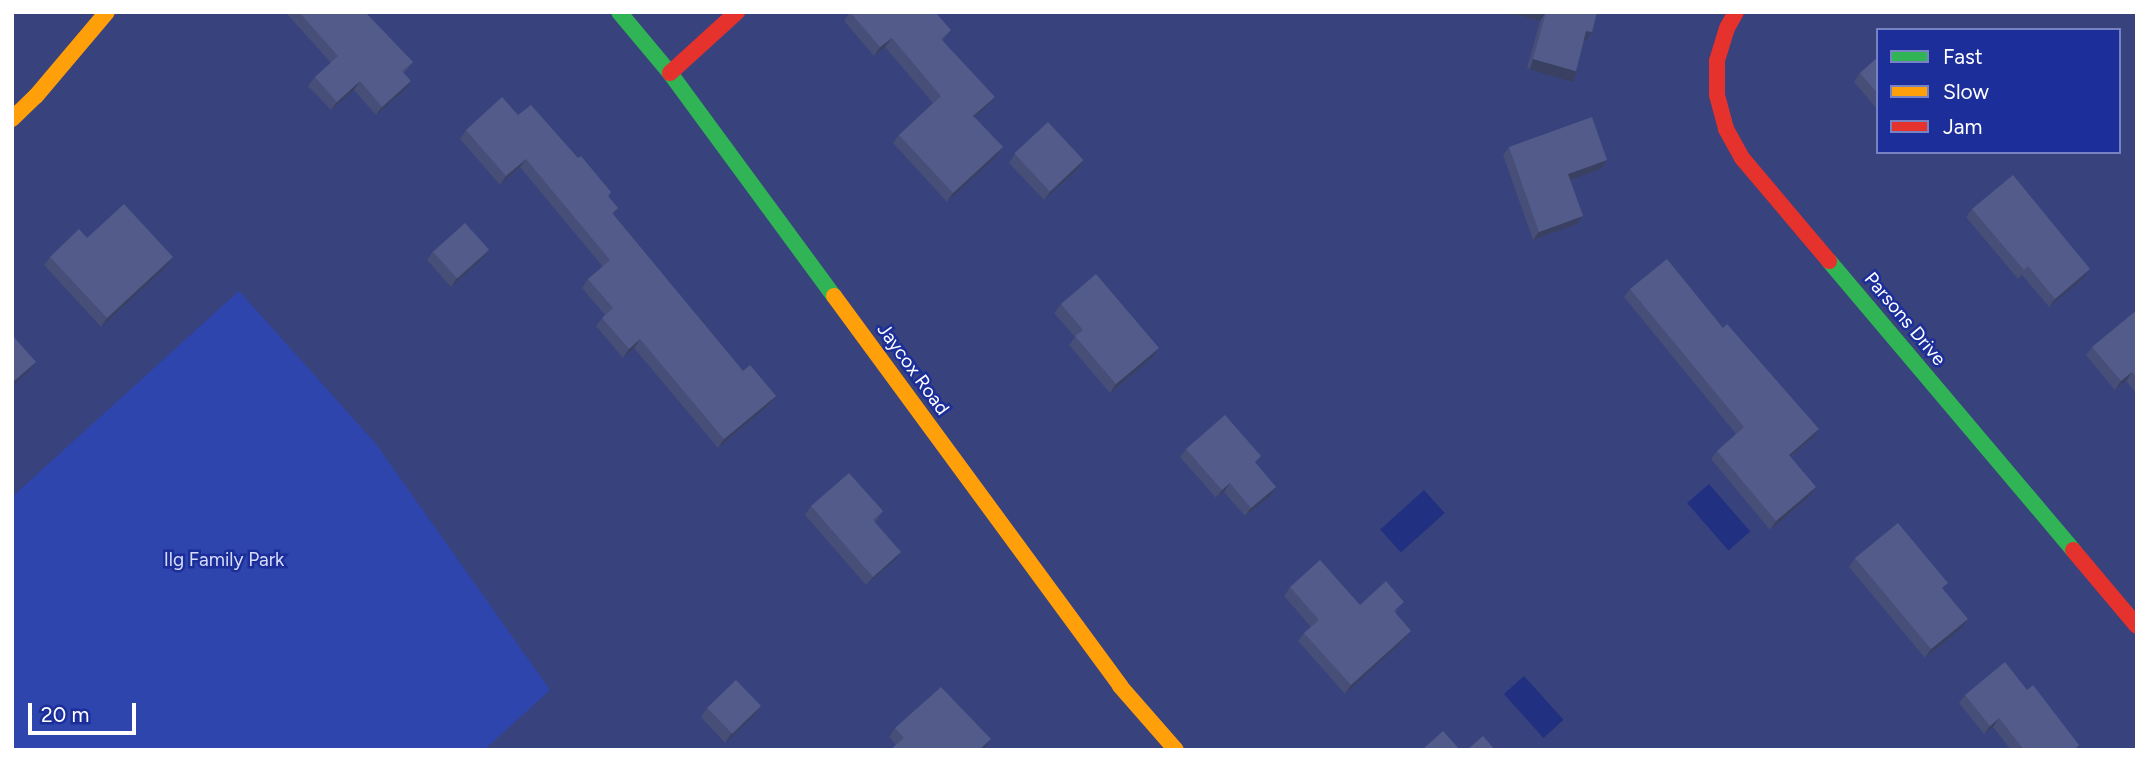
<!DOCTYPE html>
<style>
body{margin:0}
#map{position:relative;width:2149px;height:762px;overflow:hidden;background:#38427c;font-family:Figtree,sans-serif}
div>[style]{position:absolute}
.green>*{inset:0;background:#2f45ae}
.water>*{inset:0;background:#223081;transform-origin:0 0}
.fast>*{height:16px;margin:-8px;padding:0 8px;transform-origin:8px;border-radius:8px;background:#30b455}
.slow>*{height:16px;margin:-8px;padding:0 8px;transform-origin:8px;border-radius:8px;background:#ff9f0a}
.jam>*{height:16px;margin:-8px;padding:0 8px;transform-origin:8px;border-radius:8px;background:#e5322d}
.wall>*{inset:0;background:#474e77}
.shaded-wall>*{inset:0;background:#394061;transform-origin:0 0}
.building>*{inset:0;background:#525b8a;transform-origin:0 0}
span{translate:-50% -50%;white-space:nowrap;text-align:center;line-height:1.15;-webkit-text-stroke:5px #1b2e99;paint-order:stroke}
.street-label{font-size:19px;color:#fff}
.park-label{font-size:19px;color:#d7ddfb}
.frame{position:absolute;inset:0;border:14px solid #fff;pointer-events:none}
.legend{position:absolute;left:1876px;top:28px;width:245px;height:126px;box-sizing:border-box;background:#1b2e99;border:2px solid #7682c2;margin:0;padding:9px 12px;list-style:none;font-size:21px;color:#fff}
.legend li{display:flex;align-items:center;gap:14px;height:35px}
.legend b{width:35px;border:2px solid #7682c2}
.scale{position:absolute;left:28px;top:703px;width:108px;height:32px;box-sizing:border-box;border:4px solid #fff;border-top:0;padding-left:9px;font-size:21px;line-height:24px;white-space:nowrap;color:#fff;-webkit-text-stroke:5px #1b2e99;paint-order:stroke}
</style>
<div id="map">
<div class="green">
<i style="clip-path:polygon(239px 291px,376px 444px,550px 690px,484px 750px,12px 750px,12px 497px)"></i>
</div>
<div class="water">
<i style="left:1709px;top:484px;width:63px;height:29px;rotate:49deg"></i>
<i style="left:1424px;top:490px;width:31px;height:59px;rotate:48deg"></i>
<i style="left:1524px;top:676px;width:59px;height:27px;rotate:48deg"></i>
</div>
<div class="fast">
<i style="left:619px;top:12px;width:80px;rotate:50.1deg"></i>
<i style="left:670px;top:73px;width:277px;rotate:53.7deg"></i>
<i style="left:1829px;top:261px;width:378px;rotate:49.8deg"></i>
</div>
<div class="slow">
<i style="left:12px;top:119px;width:33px;rotate:-44deg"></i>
<i style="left:36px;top:96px;width:110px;rotate:-49.8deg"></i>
<i style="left:834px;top:296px;width:484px;rotate:53.7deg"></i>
<i style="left:1120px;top:686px;width:85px;rotate:48.8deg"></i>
</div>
<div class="jam">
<i style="left:1736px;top:12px;width:18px;rotate:119deg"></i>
<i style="left:1727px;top:28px;width:34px;rotate:107deg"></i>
<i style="left:1717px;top:61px;width:34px;rotate:90deg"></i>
<i style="left:1717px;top:95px;width:35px;rotate:75deg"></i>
<i style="left:1726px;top:129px;width:33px;rotate:61deg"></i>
<i style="left:1742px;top:158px;width:135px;rotate:49.8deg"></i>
<i style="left:670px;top:73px;width:91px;rotate:-42.3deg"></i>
<i style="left:2073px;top:550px;width:99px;rotate:49.9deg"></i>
</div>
<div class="wall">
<i style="clip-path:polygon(288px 12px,365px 12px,413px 62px,404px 73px,405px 90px,376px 115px,354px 90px,331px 110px,308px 86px,315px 77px,331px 63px,287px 14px)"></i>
<i style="clip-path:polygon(850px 12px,951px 30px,943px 40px,988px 105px,975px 117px,1003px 147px,997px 156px,947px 202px,893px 143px,899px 135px,933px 103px,885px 47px,874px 56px,844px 21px)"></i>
<i style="clip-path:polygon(1597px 12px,1592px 32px,1586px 41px,1584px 40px,1576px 71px,1570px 80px,1527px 68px,1540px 21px,1510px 13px)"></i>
<i style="clip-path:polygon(1878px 57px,1878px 110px,1854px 82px,1860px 73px)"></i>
<i style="clip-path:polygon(518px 115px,578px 158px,611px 192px,608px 197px,618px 208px,613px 214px,743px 371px,776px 396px,770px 404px,718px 448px,634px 348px,623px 358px,596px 326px,605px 315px,582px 288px,588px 279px,603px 267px,520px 167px,500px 185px,460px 139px,466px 130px)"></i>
<i style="clip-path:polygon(1509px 147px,1607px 160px,1601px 169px,1570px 180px,1583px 216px,1577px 224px,1533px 240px,1503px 155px)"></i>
<i style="clip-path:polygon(1015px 154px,1084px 160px,1078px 169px,1044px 200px,1009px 163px)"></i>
<i style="clip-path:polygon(1972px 209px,2084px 278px,2049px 307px,2022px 275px,2018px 279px,1966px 217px)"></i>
<i style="clip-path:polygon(87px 238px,173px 257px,167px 266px,101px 327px,44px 265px,50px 257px)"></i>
<i style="clip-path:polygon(489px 250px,483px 258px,451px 287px,427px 260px,433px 251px)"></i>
<i style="clip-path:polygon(1630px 289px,1813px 438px,1790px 457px,1810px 496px,1770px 530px,1711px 459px,1717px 451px,1736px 434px,1624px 297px)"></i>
<i style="clip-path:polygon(1061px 304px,1153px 357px,1110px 393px,1069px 345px,1075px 337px,1054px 313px)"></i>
<i style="clip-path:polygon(2137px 310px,2137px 394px,2126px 381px,2115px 390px,2086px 355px,2092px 347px)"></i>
<i style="clip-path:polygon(1186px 449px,1276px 487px,1270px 496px,1245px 516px,1224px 492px,1216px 498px,1180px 457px)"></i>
<i style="clip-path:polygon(811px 506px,883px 511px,875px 522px,895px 560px,866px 585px,805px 515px)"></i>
<i style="clip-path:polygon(1855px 558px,1943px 590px,1962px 628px,1925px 658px,1849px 567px)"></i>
<i style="clip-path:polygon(1290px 587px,1360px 605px,1398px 610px,1395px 613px,1405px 639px,1345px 694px,1298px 641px,1304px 633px,1311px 627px,1284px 596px)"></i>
<i style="clip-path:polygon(2027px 690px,2079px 745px,2076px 750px,2011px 750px,1993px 727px,1984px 734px,1959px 703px,1965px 695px)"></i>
<i style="clip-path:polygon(761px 706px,755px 715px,725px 743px,701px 717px,707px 708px)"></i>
<i style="clip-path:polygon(895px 728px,984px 748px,896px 745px,889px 737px)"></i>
</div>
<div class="shaded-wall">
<i style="clip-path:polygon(1546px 12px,1540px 21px,1510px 13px)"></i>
<i style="clip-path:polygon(1586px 31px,1592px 32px,1586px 41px,1580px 39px)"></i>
<i style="clip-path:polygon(892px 38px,885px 47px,874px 56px,880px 47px)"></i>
<i style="left:1533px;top:59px;width:45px;height:11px;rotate:16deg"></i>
<i style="clip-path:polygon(360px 81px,354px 90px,331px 110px,337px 102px)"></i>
<i style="clip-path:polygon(411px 81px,405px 90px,376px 115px,382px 107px)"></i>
<i style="clip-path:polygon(995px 97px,988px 105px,967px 124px,973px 116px)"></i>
<i style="clip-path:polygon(1003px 147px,997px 156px,947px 202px,953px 193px)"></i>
<i style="clip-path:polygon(526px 159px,520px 167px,500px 185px,506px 176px)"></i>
<i style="clip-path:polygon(1084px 160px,1078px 169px,1044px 200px,1050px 192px)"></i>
<i style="clip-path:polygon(1607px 160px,1601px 169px,1562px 183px,1568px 174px)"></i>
<i style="clip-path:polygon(1583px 216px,1577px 224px,1533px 240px,1539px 232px)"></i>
<i style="clip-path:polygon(489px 250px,483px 258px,451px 287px,457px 278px)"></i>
<i style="clip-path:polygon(173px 257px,167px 266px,101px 327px,107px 318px)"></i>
<i style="clip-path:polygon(2090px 269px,2084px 278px,2049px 307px,2055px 299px)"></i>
<i style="clip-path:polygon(640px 339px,634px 348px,623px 358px,629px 349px)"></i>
<i style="clip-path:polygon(1159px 348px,1153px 357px,1110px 393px,1116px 384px)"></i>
<i style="clip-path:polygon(36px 362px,30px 370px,12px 386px,12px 383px)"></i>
<i style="clip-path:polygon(2132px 372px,2126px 381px,2115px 390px,2121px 381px)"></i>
<i style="clip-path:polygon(776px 396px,770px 404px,718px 448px,724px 439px)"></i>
<i style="clip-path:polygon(1819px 429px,1813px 438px,1782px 463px,1789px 455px)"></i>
<i style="clip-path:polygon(1230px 483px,1224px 492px,1216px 498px,1222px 490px)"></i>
<i style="clip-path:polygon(1276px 487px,1270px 496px,1245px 516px,1251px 508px)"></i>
<i style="clip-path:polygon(1816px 487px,1810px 496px,1770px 530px,1776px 521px)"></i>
<i style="clip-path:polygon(901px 552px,895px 560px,866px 585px,873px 577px)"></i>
<i style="clip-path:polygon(1968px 619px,1962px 628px,1925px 658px,1931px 649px)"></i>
<i style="clip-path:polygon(1411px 631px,1405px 639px,1345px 694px,1351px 685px)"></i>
<i style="clip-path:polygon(761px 706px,755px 715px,725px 743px,731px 734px)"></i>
<i style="clip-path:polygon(1999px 718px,1993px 727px,1984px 734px,1990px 726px)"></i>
<i style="clip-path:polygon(991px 739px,984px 748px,982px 750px,979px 750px)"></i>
</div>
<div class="building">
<i style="clip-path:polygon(299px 12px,365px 12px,413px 62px,402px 71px,411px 81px,382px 107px,360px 81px,337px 102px,315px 77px,338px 56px)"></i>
<i style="clip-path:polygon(850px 12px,935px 12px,951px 30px,941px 39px,995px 97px,973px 116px,1003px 147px,953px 193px,899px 135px,941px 96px,892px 38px,880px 47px)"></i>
<i style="clip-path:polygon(1546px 12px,1597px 12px,1592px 32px,1586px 31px,1576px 71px,1533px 59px)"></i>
<i style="clip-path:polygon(1878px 57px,1878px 94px,1860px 73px)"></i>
<i style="clip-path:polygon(502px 97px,518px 115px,531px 105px,578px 158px,581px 156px,611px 192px,608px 196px,618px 208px,612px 213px,743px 371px,750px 365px,776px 396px,724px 439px,640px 339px,629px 349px,602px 318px,613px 308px,588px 279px,610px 260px,526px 159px,506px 176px,466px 130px)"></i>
<i style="clip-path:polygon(1592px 117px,1607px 160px,1568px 174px,1583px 216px,1539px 232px,1509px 147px)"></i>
<i style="left:1048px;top:122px;width:52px;height:46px;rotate:47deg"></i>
<i style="clip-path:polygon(2013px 175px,2090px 269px,2055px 299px,2028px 266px,2024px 270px,1972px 209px)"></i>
<i style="clip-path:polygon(124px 204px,173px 257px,107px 318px,50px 257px,79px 229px,87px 238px)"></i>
<i style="left:465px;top:223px;width:36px;height:43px;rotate:48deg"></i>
<i style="clip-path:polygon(1667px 259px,1723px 328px,1727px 324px,1819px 429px,1789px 455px,1816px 487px,1776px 521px,1717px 451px,1744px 427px,1630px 289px)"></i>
<i style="clip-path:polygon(1096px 274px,1159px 348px,1116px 384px,1075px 336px,1083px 330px,1061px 304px)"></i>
<i style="clip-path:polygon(2137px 310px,2137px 378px,2132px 372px,2121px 381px,2092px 347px)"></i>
<i style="clip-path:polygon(12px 335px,36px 362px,12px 383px)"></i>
<i style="clip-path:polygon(1225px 415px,1261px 456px,1255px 462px,1276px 487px,1251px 508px,1230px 483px,1222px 490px,1186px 449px)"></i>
<i style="clip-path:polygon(849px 473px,883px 511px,873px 520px,901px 552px,873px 577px,811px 506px)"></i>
<i style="clip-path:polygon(1898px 523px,1948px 583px,1942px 588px,1968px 619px,1931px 649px,1855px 558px)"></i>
<i style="clip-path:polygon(1320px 560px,1360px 605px,1386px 581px,1404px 602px,1394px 611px,1411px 631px,1351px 685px,1304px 633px,1319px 620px,1290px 587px)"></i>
<i style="clip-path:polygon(2005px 662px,2027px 690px,2033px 685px,2079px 745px,2073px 750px,2024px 750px,1999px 718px,1990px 726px,1965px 695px)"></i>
<i style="left:736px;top:680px;width:36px;height:40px;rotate:46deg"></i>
<i style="clip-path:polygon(941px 687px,991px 739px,979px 750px,890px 750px,904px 738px,895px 728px)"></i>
<i style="clip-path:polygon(1443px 731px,1460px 750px,1422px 750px)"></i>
<i style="clip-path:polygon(1483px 736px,1495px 750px,1467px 750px)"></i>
</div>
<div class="street-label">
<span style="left:1905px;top:319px;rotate:50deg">Parsons Drive</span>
<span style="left:913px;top:369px;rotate:54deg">Jaycox Road</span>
</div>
<div class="park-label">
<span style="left:224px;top:560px">Ilg Family Park</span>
</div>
<div class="frame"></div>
<ul class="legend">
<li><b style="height:9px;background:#30b455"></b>Fast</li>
<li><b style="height:9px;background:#ff9f0a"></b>Slow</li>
<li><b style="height:9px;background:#e5322d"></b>Jam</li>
</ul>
<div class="scale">20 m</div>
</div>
